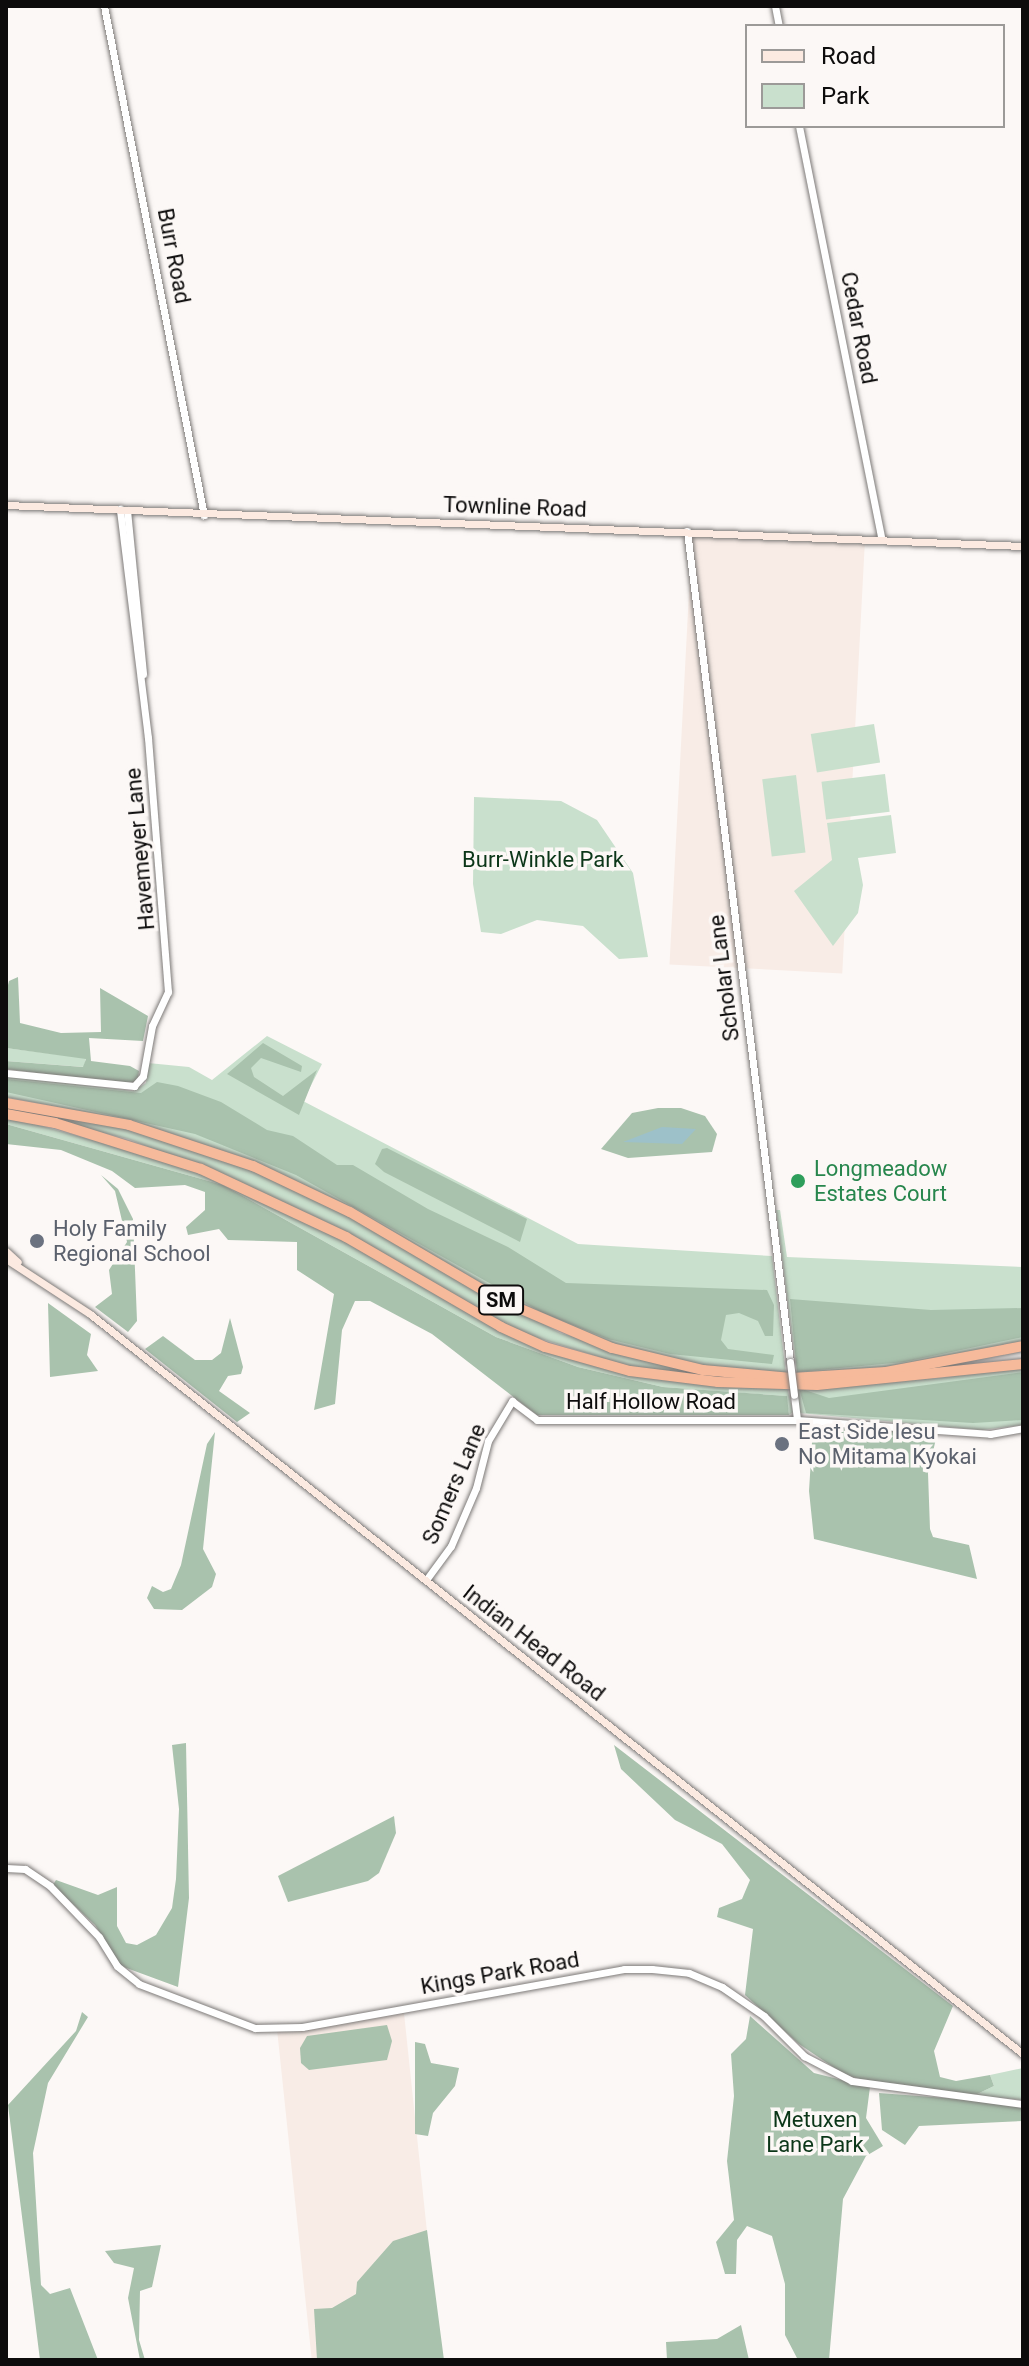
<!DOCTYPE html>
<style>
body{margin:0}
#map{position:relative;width:1029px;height:2366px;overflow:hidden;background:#fcf8f6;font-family:Roboto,sans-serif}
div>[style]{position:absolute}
.built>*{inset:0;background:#f8ece6;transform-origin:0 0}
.green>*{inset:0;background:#c9e0cd;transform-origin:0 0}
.forest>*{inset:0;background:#a9c2ad}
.water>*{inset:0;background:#9dc1c9}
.roads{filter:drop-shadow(0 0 2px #7d7a78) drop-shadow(0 0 2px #7d7a78)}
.tertiary>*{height:7px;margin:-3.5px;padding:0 3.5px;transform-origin:3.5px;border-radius:3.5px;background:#fff}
.secondary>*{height:7px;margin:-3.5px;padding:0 3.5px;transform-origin:3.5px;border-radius:3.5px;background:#fceae1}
.motorway>*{height:10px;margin:-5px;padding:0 5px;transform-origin:5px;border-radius:5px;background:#f6ba9b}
.bridges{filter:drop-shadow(0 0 2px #7d7a78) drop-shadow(0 0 2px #7d7a78)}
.tertiary-bridge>*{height:7px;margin:-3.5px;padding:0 3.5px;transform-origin:3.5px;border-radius:3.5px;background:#fff}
.dots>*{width:22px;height:22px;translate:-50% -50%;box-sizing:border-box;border:4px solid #fcf8f6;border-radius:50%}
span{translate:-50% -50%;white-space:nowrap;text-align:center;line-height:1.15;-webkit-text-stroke:7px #fcf8f6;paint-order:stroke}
.shield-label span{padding:2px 6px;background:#fcf8f6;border:2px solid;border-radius:6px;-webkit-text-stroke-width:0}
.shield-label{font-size:20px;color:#0d0c0c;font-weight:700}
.street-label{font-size:22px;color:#0d0c0c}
.park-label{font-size:22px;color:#0b3618}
.leisure-label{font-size:22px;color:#27864d}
.left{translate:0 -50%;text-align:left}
.worship-label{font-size:22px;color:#5b616d}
.frame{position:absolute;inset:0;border:8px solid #0d0c0c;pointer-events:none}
.legend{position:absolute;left:745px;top:24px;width:260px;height:104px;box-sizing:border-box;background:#fcf8f6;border:2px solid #9c9a98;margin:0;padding:10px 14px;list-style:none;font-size:24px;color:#0d0c0c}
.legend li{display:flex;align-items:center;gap:16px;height:40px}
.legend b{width:40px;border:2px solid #9c9a98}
</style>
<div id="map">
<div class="built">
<i style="left:692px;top:535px;width:173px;height:430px;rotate:3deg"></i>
<i style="left:404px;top:2013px;width:349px;height:128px;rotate:84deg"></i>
</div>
<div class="green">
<i style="left:874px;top:724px;width:39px;height:64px;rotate:81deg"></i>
<i style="left:885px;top:774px;width:38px;height:64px;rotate:83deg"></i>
<i style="left:796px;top:775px;width:78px;height:34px;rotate:83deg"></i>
<i style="clip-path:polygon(474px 797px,561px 801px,597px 820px,633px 873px,648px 957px,619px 959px,583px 926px,537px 920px,501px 934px,481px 932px,473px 884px)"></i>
<i style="clip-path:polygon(891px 815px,896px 853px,858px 858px,863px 885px,858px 913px,833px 946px,794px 891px,832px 860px,827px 823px)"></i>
<i style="clip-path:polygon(267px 1036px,322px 1064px,303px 1101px,578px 1244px,772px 1256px,786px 1374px,726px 1370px,632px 1352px,510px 1303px,285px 1177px,88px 1113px,6px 1097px,6px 1076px,133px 1091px,146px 1083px,148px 1063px,189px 1067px,212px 1080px)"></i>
<i style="clip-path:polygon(6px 1048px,86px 1058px,84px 1067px,6px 1061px)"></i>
<i style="clip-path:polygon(6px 1104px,90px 1118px,216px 1156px,308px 1194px,560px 1333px,715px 1378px,635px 1368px,525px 1334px,255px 1189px,128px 1139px,6px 1109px)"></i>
<i style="clip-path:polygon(6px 1116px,185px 1166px,342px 1239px,512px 1336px,606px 1368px,787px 1387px,793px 1412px,789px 1415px,786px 1396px,663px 1387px,578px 1367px,496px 1337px,223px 1185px,6px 1124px)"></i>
<i style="clip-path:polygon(776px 1210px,780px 1210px,787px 1257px,1023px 1267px,1023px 1343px,917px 1365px,797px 1373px)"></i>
<i style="clip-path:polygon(1023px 1366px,1023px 1425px,982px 1430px,799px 1413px,798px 1386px,941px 1378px)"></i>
<i style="clip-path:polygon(1023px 2068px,1023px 2100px,973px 2096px,994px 2086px,990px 2075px)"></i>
</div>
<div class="forest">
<i style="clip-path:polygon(18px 977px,20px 1023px,61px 1033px,101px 1032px,100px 988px,148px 1016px,143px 1041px,89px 1038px,91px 1061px,130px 1066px,139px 1071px,138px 1079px,131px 1085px,6px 1069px,6px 1061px,83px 1067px,86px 1059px,6px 1048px,6px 993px,9px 981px)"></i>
<i style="clip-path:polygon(263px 1043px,302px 1066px,301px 1072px,261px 1058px,251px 1068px,254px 1077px,283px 1096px,317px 1070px,299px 1115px,227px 1074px)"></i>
<i style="clip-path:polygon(6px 1079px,141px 1093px,157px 1082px,178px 1086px,221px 1102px,267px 1130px,293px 1136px,337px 1165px,353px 1165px,428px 1209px,508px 1247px,566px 1283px,767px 1290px,774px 1305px,773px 1336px,765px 1336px,758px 1321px,739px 1313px,726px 1315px,721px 1340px,728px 1349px,774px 1355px,772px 1364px,670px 1354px,608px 1339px,543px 1313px,296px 1175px,195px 1134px,6px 1092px)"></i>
<i style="clip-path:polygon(658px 1108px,681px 1108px,705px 1116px,717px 1134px,712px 1152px,628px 1158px,601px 1149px,632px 1113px)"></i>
<i style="clip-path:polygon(6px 1124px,223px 1185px,496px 1337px,578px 1367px,663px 1387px,787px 1396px,789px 1415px,537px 1415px,432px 1334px,370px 1301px,355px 1301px,342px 1330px,335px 1404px,314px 1410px,334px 1294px,297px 1270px,297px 1242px,228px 1240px,219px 1229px,188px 1235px,186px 1227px,205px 1210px,205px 1192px,185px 1185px,135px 1188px,112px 1171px,61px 1150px,6px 1144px)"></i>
<i style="clip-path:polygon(387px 1148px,527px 1219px,520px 1242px,384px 1172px,375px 1164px,382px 1149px)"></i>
<i style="clip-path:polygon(101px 1175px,118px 1189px,133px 1219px,137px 1321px,128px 1332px,95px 1307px,112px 1294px,109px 1270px,127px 1242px,115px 1191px)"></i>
<i style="clip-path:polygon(790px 1299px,931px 1310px,1023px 1308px,1023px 1337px,904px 1362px,797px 1372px)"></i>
<i style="clip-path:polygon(48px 1303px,91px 1334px,87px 1355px,98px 1371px,50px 1377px)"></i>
<i style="clip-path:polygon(230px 1318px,243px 1367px,241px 1374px,228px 1376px,219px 1391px,250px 1413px,237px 1422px,145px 1349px,163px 1336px,195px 1360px,212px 1360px,221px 1353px)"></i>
<i style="clip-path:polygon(1023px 1372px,1023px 1420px,973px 1423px,806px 1413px,799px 1388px,829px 1398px)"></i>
<i style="clip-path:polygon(813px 1426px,938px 1430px,928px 1473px,930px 1529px,933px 1537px,969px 1545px,977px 1579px,814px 1539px,809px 1491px)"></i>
<i style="clip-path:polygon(215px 1432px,203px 1549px,216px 1574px,212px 1587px,182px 1610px,154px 1609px,147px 1598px,152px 1586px,163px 1592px,171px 1589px,181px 1565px,207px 1444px)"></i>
<i style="clip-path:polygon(186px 1743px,189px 1898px,178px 1987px,121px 1966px,95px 1925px,53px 1885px,56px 1880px,98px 1895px,117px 1887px,117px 1926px,126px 1943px,137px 1945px,156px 1935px,172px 1908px,176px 1879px,179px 1809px,172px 1745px)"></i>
<i style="clip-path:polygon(614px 1745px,953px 2006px,934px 2051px,940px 2077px,956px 2081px,990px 2075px,994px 2086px,973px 2096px,874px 2083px,845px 2075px,799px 2044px,745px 1995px,753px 1929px,717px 1917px,719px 1908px,742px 1899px,750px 1880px,722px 1844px,675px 1820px,621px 1769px)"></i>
<i style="clip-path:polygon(394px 1816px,396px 1833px,379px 1873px,368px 1881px,288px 1902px,278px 1876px)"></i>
<i style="clip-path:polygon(82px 2012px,88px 2017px,48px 2083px,33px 2153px,41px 2285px,50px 2294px,70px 2288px,98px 2360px,40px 2360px,8px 2105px,76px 2031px)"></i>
<i style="clip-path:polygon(750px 2016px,814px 2073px,870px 2087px,866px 2118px,883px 2146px,866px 2156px,843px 2199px,829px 2360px,798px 2360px,785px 2335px,785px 2284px,772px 2236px,747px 2226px,737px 2240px,736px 2274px,725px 2274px,716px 2242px,734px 2220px,727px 2161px,734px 2096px,731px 2054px,746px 2039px)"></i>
<i style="clip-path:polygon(387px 2025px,392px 2041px,387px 2060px,309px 2070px,301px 2063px,300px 2048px,307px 2036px)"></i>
<i style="clip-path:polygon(415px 2042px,425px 2044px,431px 2063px,459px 2068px,455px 2086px,433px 2113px,428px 2136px,415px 2134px)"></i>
<i style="clip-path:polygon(879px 2093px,1023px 2104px,1023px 2121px,919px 2126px,905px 2145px,882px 2130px)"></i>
<i style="clip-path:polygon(427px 2230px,444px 2360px,317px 2360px,314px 2309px,332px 2308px,356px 2294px,357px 2282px,393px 2241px)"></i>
<i style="clip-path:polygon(161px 2245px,152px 2287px,140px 2291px,139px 2340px,145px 2360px,140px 2360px,128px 2298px,134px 2268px,114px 2263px,105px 2251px)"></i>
<i style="clip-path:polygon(741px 2325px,749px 2360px,667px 2360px,666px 2342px,717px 2339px)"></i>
</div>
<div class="water">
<i style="clip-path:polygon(662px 1127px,696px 1129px,682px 1144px,623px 1142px)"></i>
</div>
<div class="roads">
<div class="tertiary">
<i style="left:104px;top:6px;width:519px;rotate:78.89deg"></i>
<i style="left:775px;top:6px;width:20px;rotate:79deg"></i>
<i style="left:799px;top:126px;width:420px;rotate:78.7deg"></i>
<i style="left:127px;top:510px;width:165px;rotate:84.4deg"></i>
<i style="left:687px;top:531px;width:837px;rotate:82.93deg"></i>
<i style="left:6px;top:1073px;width:129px;rotate:5.8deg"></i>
<i style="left:134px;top:1086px;width:13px;rotate:-48deg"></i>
<i style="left:143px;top:1076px;width:51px;rotate:-79.8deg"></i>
<i style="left:152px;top:1026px;width:38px;rotate:-65deg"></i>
<i style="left:168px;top:992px;width:255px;rotate:-94.5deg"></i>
<i style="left:148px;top:738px;width:231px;rotate:-97deg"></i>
<i style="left:794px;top:1395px;width:25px;rotate:83deg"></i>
<i style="left:426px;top:1580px;width:42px;rotate:-53.7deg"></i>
<i style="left:451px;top:1546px;width:63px;rotate:-66.7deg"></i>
<i style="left:476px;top:1488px;width:49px;rotate:-75.7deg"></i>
<i style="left:488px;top:1441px;width:47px;rotate:-59deg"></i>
<i style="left:512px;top:1401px;width:31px;rotate:37deg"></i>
<i style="left:537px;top:1420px;width:260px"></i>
<i style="left:797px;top:1420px;width:194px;rotate:4.1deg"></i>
<i style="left:990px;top:1434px;width:34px;rotate:-10deg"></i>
<i style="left:6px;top:1868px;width:19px;rotate:3deg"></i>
<i style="left:25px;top:1869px;width:30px;rotate:34deg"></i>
<i style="left:50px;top:1886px;width:71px;rotate:46.1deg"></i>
<i style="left:99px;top:1937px;width:34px;rotate:58deg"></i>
<i style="left:117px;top:1966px;width:28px;rotate:39deg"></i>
<i style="left:139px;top:1984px;width:124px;rotate:20.8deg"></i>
<i style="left:255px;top:2028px;width:47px;rotate:-1.2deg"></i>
<i style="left:302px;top:2027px;width:327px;rotate:-10.2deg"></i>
<i style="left:624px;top:1969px;width:28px"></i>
<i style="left:652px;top:1969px;width:37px;rotate:6deg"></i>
<i style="left:689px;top:1973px;width:36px;rotate:23deg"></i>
<i style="left:722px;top:1987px;width:51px;rotate:34.6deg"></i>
<i style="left:764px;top:2016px;width:57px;rotate:45deg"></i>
<i style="left:804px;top:2056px;width:54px;rotate:27.5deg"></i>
<i style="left:852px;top:2081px;width:173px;rotate:7.7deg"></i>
</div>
<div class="secondary">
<i style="left:6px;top:505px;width:1018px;rotate:2.31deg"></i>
<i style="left:6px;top:1251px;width:16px;rotate:43deg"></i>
<i style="left:6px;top:1259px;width:100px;rotate:33.2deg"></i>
<i style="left:90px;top:1314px;width:1191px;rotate:38.42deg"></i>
</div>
<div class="motorway">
<i style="left:6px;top:1103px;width:125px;rotate:10.1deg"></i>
<i style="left:129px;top:1125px;width:131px;rotate:18.3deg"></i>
<i style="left:253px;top:1166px;width:107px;rotate:25.4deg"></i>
<i style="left:350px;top:1212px;width:174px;rotate:30.4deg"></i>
<i style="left:500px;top:1300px;width:122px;rotate:23.2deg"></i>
<i style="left:612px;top:1348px;width:94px;rotate:13.6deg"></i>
<i style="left:703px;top:1370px;width:89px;rotate:5.1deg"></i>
<i style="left:792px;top:1378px;width:94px;rotate:-3.7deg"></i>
<i style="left:886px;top:1372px;width:139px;rotate:-10.7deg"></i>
<i style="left:6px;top:1114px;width:50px;rotate:10.4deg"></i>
<i style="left:55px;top:1123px;width:153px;rotate:17.5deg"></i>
<i style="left:201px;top:1169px;width:160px;rotate:25.1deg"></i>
<i style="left:346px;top:1237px;width:179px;rotate:30.1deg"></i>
<i style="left:501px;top:1327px;width:48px;rotate:24.4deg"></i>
<i style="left:545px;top:1347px;width:88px;rotate:15.8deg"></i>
<i style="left:630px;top:1371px;width:89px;rotate:7.1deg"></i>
<i style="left:718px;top:1382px;width:99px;rotate:1.7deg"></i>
<i style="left:817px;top:1385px;width:207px;rotate:-5.8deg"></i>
</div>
</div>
<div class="bridges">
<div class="tertiary-bridge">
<i style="left:790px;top:1362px;width:33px;rotate:83deg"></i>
</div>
</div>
<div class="dots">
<i style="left:798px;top:1181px;background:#2e9e5b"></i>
<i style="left:37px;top:1241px;background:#6b7280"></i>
<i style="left:782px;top:1444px;background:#6b7280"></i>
</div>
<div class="shield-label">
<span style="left:501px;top:1300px">SM</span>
</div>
<div class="street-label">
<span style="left:174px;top:256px;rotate:79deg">Burr Road</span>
<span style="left:859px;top:328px;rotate:79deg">Cedar Road</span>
<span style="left:515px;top:507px;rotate:2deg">Townline Road</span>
<span style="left:140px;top:849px;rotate:-95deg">Havemeyer Lane</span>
<span style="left:724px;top:978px;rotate:-97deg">Scholar Lane</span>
<span style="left:651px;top:1402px">Half Hollow Road</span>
<span style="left:454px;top:1484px;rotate:-67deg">Somers Lane</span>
<span style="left:534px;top:1643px;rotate:38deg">Indian Head Road</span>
<span style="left:500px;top:1973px;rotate:-10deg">Kings Park Road</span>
</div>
<div class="park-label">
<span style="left:543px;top:860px">Burr-Winkle Park</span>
<span style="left:815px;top:2132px">Metuxen<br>Lane Park</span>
</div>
<div class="leisure-label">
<span class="left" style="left:814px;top:1181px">Longmeadow<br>Estates Court</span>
</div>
<div class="worship-label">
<span class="left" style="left:53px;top:1241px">Holy Family<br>Regional School</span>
<span class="left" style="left:798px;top:1444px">East Side Iesu<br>No Mitama Kyokai</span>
</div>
<div class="frame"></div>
<ul class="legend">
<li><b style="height:10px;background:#fceae1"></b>Road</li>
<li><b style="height:22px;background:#c9e0cd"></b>Park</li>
</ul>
</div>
